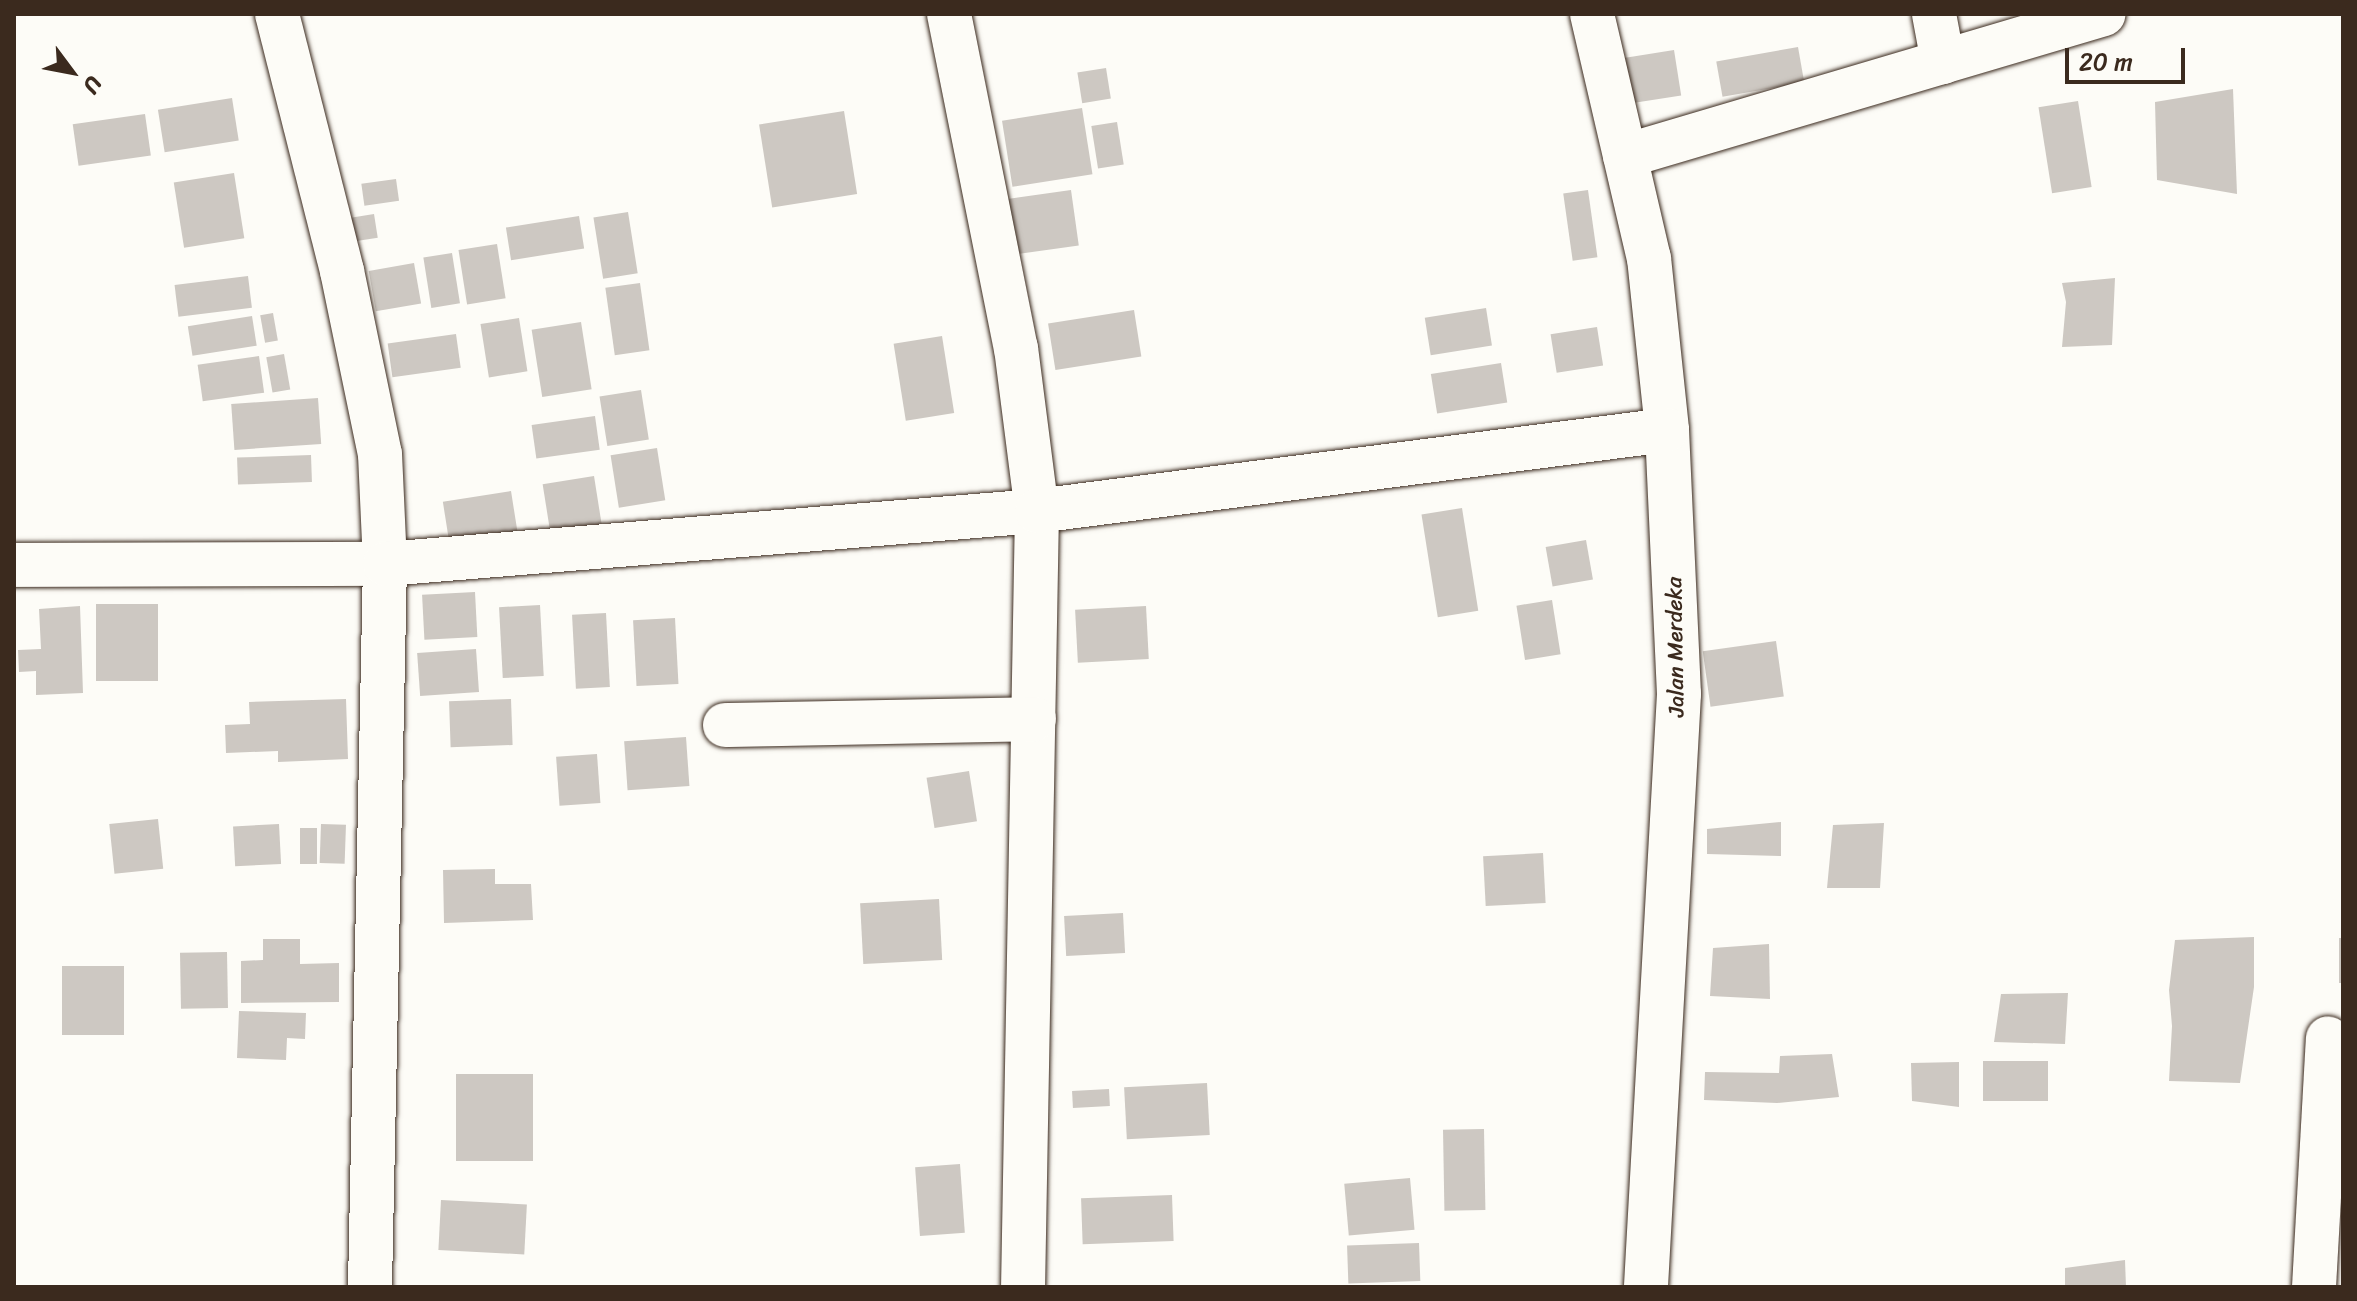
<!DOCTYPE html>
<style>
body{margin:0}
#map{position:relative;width:2357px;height:1301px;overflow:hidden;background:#fdfcf7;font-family:Sriracha,sans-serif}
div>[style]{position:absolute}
.building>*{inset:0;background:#cdc8c2;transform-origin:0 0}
.roads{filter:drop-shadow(0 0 2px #3b2a1e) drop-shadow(0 0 2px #3b2a1e)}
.street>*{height:44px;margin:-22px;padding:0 22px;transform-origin:22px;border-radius:22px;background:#fdfcf7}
span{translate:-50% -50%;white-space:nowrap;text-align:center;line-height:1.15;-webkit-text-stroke:7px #fdfcf7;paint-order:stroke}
.street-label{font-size:22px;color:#3b2a1e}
.frame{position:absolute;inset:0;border:16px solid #3b2a1e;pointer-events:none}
.north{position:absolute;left:32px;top:32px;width:80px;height:80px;-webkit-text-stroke:6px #fdfcf7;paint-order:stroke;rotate:122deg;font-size:22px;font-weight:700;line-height:32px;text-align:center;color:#3b2a1e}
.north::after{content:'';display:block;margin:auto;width:28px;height:36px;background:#3b2a1e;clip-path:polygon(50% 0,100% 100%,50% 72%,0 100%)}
.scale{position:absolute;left:2065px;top:48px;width:120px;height:36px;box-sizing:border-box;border:4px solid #3b2a1e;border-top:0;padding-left:10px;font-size:24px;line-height:28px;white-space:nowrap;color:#3b2a1e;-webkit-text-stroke:6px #fdfcf7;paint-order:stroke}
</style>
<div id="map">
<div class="building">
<i style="left:1798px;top:47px;width:36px;height:83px;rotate:80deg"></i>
<i style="left:1674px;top:50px;width:46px;height:57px;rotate:81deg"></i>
<i style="left:1106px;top:68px;width:31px;height:29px;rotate:81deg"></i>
<i style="clip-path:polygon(2233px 89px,2237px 194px,2157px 180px,2155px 102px)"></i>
<i style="left:232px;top:98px;width:43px;height:75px;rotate:81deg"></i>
<i style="left:2078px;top:101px;width:87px;height:40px;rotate:81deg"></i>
<i style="left:1082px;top:108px;width:67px;height:81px;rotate:81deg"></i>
<i style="left:844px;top:111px;width:84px;height:86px;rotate:81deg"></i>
<i style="left:145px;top:114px;width:42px;height:73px;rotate:82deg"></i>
<i style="left:1117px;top:122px;width:43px;height:26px;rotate:81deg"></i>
<i style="left:234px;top:173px;width:66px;height:61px;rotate:81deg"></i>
<i style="left:396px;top:179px;width:22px;height:35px;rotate:82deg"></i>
<i style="left:1071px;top:190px;width:56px;height:73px;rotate:82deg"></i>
<i style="left:1588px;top:190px;width:68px;height:25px;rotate:82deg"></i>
<i style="left:628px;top:212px;width:62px;height:35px;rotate:81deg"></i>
<i style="left:374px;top:214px;width:24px;height:36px;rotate:81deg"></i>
<i style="left:579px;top:216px;width:33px;height:74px;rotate:81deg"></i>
<i style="left:497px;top:244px;width:55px;height:39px;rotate:81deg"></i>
<i style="left:452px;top:253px;width:51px;height:29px;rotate:81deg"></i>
<i style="left:414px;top:263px;width:41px;height:46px;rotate:80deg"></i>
<i style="left:248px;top:276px;width:32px;height:74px;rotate:83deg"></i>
<i style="clip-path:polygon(2115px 278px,2112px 345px,2062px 347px,2066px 302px,2062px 283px)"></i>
<i style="left:640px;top:283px;width:68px;height:35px;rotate:82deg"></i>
<i style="left:1486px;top:308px;width:38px;height:62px;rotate:81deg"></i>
<i style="left:1134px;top:310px;width:47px;height:87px;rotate:81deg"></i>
<i style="left:273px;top:313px;width:28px;height:13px;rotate:80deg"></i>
<i style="left:252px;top:316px;width:30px;height:65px;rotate:81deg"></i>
<i style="left:519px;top:318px;width:54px;height:39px;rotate:81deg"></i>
<i style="left:581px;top:322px;width:68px;height:50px;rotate:81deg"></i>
<i style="left:1597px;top:327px;width:39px;height:47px;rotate:81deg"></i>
<i style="left:456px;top:334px;width:34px;height:69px;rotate:82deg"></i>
<i style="left:942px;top:336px;width:78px;height:49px;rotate:81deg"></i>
<i style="left:284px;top:354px;width:36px;height:18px;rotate:80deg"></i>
<i style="left:259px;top:356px;width:37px;height:62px;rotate:82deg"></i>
<i style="left:1501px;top:363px;width:40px;height:71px;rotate:81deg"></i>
<i style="left:641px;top:390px;width:50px;height:42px;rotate:81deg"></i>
<i style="left:318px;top:398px;width:46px;height:87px;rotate:86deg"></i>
<i style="left:595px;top:416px;width:34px;height:64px;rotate:82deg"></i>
<i style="left:657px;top:448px;width:53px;height:47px;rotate:81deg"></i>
<i style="left:311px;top:455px;width:27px;height:74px;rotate:88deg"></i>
<i style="left:594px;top:476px;width:51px;height:52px;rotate:81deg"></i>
<i style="left:511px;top:491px;width:53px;height:69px;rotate:81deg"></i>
<i style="left:1462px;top:508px;width:104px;height:41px;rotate:81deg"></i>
<i style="left:1586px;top:540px;width:40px;height:41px;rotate:80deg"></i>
<i style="left:475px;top:592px;width:45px;height:53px;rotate:87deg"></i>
<i style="left:1552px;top:600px;width:55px;height:36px;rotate:81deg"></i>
<i style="left:96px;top:604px;width:62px;height:77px"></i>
<i style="left:540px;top:605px;width:71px;height:41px;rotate:87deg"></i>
<i style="clip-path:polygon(80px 606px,83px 693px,36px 695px,36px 671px,19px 672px,18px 650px,41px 649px,39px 609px)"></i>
<i style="left:1146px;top:606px;width:53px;height:71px;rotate:87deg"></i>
<i style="left:606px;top:613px;width:74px;height:34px;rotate:87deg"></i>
<i style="left:675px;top:618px;width:66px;height:42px;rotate:87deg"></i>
<i style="left:1776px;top:641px;width:56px;height:74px;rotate:82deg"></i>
<i style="left:476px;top:649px;width:43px;height:59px;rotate:86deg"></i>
<i style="clip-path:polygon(346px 699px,348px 759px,278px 762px,278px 751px,226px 753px,225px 725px,250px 724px,249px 702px)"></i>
<i style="left:511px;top:699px;width:46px;height:62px;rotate:88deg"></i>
<i style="left:686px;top:737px;width:49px;height:62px;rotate:86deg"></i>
<i style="left:597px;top:754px;width:49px;height:41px;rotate:86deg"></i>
<i style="left:969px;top:771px;width:51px;height:43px;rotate:81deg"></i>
<i style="left:158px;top:819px;width:50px;height:49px;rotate:84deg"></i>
<i style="clip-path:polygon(1781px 822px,1781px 856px,1707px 854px,1707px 829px)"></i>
<i style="clip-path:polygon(1884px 823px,1880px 888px,1827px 888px,1833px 825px)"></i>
<i style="left:279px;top:824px;width:40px;height:46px;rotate:87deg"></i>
<i style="left:321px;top:824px;width:25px;height:39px;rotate:2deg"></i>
<i style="left:300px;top:828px;width:17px;height:36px"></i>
<i style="left:1543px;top:853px;width:50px;height:60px;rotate:87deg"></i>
<i style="clip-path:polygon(495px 869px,495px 884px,531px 884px,533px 920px,444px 923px,443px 870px)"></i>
<i style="left:939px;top:899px;width:61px;height:79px;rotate:87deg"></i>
<i style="left:1123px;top:913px;width:40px;height:59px;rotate:87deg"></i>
<i style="clip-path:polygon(2254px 937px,2254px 987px,2240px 1083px,2169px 1081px,2172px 1026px,2169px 990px,2175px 940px)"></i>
<i style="left:2339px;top:938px;width:4px;height:45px"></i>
<i style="clip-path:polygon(263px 939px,300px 939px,300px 964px,339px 963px,339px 1002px,241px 1003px,241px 961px,263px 960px)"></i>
<i style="clip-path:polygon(1769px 944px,1770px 999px,1710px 996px,1713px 948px)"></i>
<i style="left:227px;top:952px;width:56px;height:47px;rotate:89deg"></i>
<i style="left:62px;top:966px;width:62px;height:69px"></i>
<i style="clip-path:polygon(2068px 993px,2065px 1044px,1994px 1042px,2001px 994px)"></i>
<i style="clip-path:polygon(239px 1011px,306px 1013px,305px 1039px,287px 1038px,286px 1060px,237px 1058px)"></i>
<i style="clip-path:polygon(1832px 1054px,1839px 1097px,1777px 1103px,1704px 1100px,1705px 1072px,1779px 1073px,1780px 1056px)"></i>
<i style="left:1983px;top:1061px;width:65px;height:40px"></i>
<i style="clip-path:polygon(1959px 1062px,1959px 1107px,1912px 1101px,1911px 1063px)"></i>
<i style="left:456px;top:1074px;width:77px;height:87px"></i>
<i style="left:1207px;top:1083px;width:52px;height:83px;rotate:87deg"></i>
<i style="left:1109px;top:1089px;width:17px;height:37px;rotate:87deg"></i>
<i style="left:1484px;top:1129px;width:81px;height:41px;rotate:89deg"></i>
<i style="left:960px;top:1164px;width:69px;height:45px;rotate:86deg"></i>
<i style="left:1410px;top:1178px;width:52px;height:66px;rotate:85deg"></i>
<i style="left:1172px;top:1195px;width:46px;height:91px;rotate:88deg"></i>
<i style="left:441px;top:1200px;width:86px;height:50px;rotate:3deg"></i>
<i style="left:1419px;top:1243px;width:38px;height:72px;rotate:88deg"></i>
<i style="clip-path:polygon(2125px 1260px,2126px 1287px,2065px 1287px,2065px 1268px)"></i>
</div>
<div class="roads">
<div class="street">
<i style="left:277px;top:14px;width:265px;rotate:75.8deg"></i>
<i style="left:342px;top:271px;width:187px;rotate:78.3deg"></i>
<i style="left:380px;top:454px;width:110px;rotate:87.4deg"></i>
<i style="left:385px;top:564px;width:723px;rotate:91.19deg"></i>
<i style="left:949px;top:14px;width:341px;rotate:78.7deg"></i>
<i style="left:1016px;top:348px;width:164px;rotate:82.7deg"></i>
<i style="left:1037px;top:511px;width:776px;rotate:91.03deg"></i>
<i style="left:1592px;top:14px;width:251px;rotate:76.9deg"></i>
<i style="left:1649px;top:258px;width:173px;rotate:84deg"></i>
<i style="left:1667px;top:430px;width:264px;rotate:87.4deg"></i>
<i style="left:1679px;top:694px;width:594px;rotate:93.19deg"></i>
<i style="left:1934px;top:14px;width:49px;rotate:79.4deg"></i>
<i style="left:1625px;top:156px;width:499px;rotate:-16.5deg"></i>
<i style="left:14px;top:565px;width:371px;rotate:-0.2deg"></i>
<i style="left:385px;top:564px;width:654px;rotate:-4.65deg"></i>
<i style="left:1037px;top:511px;width:635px;rotate:-7.33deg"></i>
<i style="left:725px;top:725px;width:309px;rotate:-1.1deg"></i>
<i style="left:2314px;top:1287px;width:249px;rotate:-86.8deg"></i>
</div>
</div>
<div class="street-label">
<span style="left:1675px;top:647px;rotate:-91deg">Jalan Merdeka</span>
</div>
<div class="frame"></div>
<div class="north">U</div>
<div class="scale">20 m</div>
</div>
